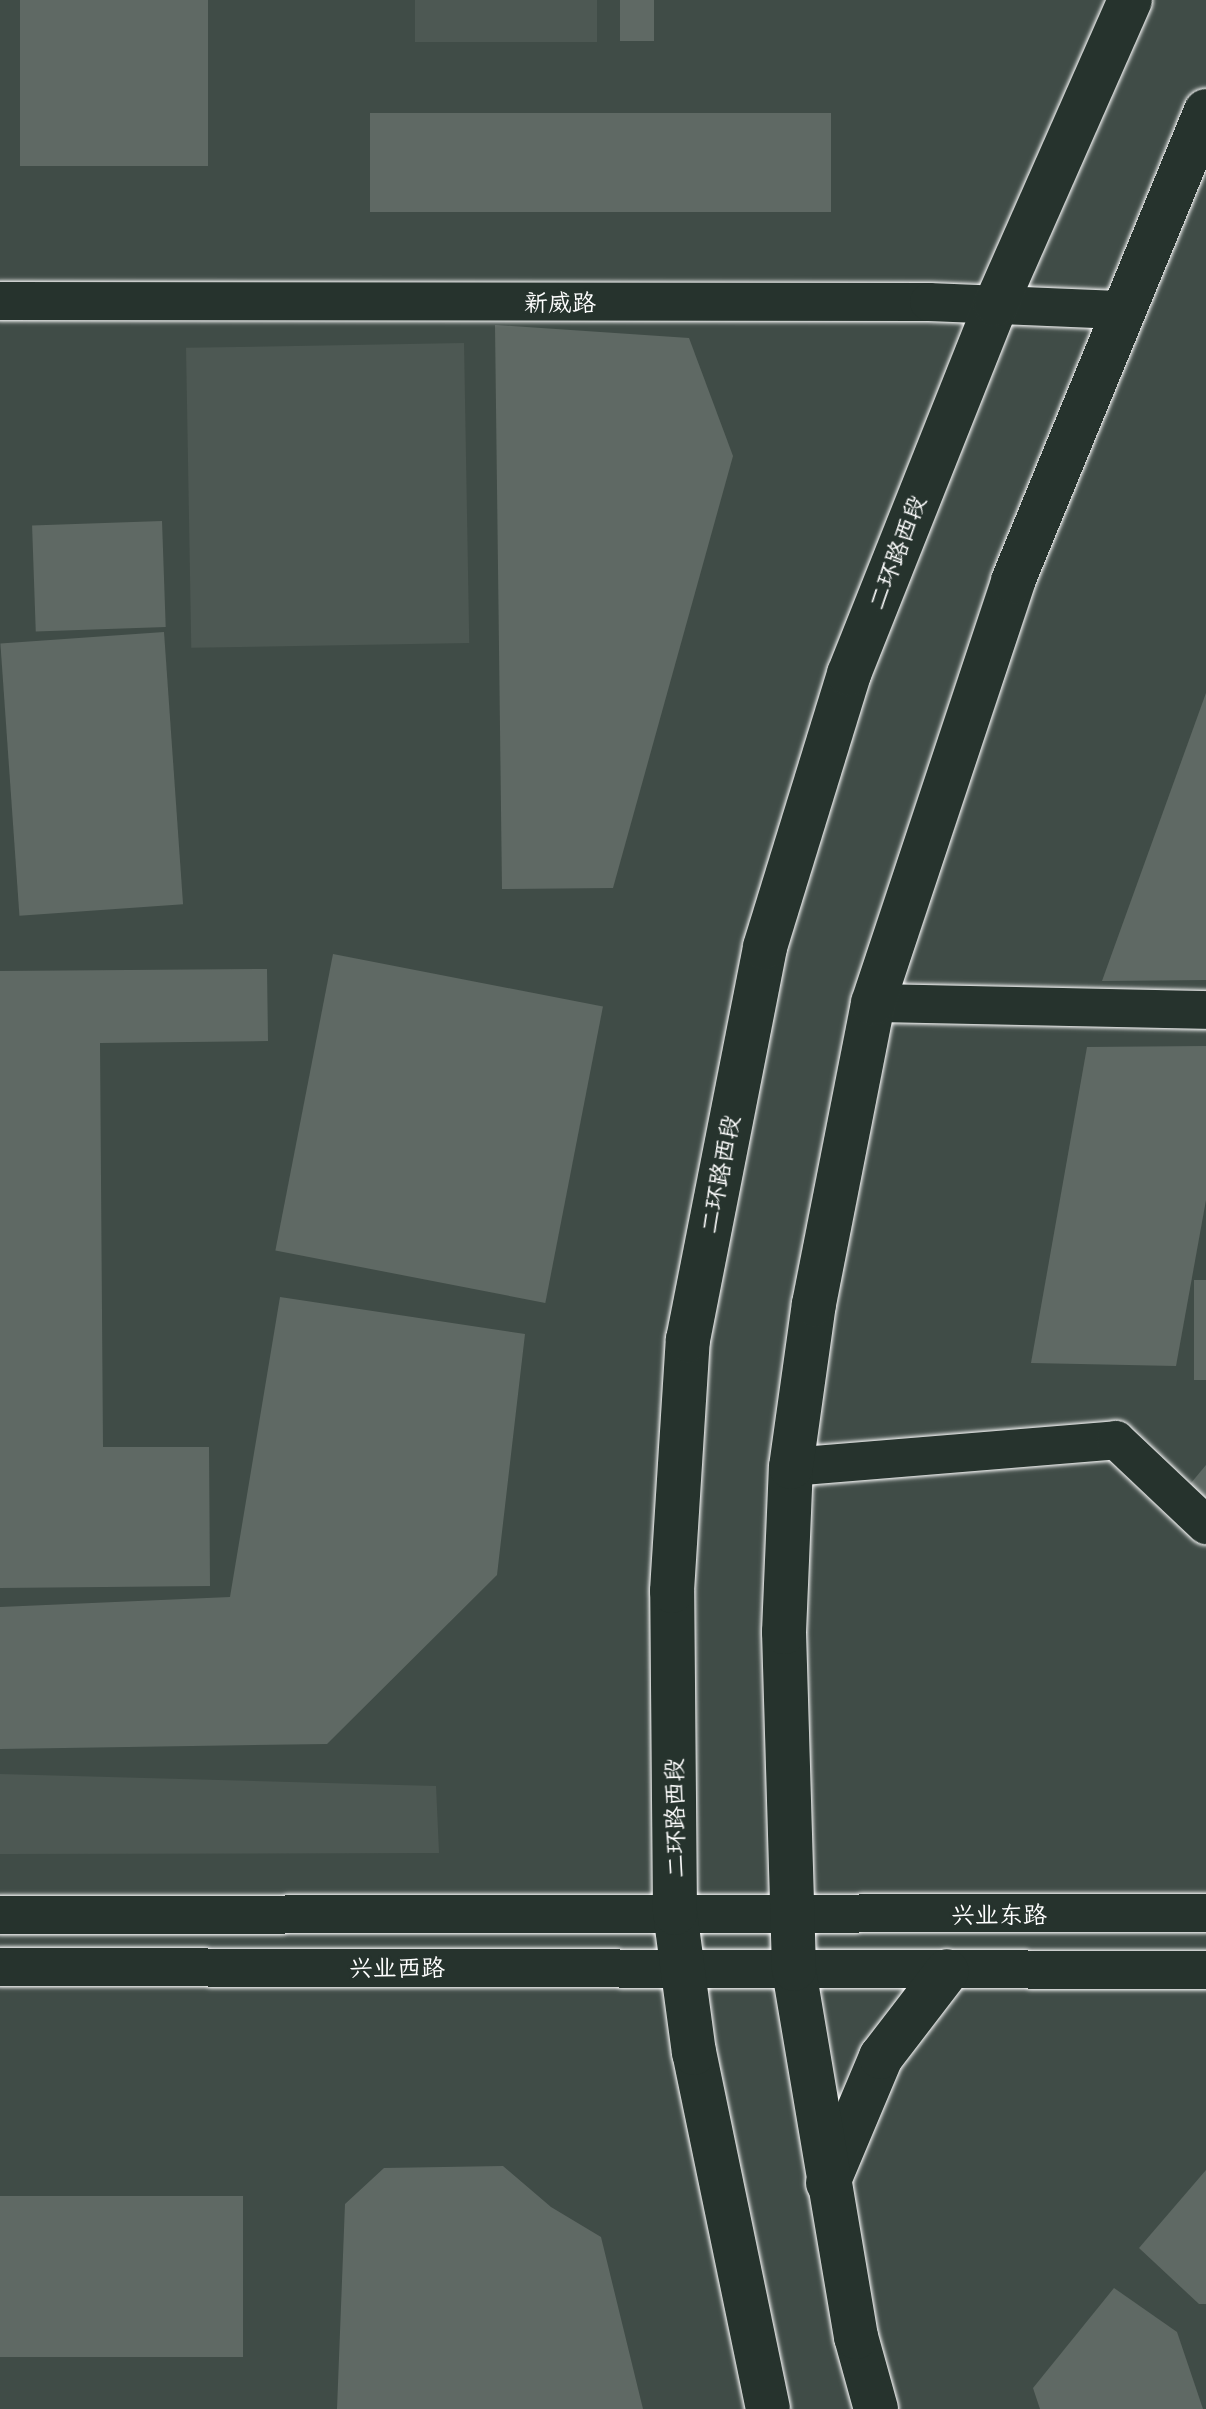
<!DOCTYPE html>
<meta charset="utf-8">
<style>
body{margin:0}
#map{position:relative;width:1206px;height:2409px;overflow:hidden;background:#333f3a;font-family:"Playpen Sans","LXGW WenKai TC",sans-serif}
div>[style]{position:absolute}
.built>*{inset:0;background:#404c47;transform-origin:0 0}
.green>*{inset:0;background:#4d5853;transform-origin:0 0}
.building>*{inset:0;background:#5f6964;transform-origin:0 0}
.roads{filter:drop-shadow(0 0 2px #fff) drop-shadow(0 0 2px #fff)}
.minor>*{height:38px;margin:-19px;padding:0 19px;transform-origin:19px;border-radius:19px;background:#26332d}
.major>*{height:44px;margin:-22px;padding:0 22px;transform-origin:22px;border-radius:22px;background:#26332d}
span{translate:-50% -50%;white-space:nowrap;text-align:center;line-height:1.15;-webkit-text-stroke:6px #26332d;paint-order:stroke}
.street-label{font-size:24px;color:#fff}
</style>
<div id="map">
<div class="built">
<i style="left:0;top:0;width:1206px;height:2409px"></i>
</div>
<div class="green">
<i style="left:415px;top:0;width:182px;height:42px"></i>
<i style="left:464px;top:343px;width:300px;height:278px;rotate:89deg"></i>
<i style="clip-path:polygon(0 1774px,436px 1786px,439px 1853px,0 1854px)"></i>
</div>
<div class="building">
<i style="left:20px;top:0;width:188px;height:166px"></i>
<i style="left:620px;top:0;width:34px;height:41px"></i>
<i style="left:370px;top:113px;width:461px;height:99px"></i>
<i style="clip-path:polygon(495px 325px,689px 338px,733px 456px,613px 888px,502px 889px)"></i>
<i style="left:162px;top:521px;width:106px;height:130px;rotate:88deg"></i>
<i style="left:164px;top:632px;width:273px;height:164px;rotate:86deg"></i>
<i style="clip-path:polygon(1206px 693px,1206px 980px,1102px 981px)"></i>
<i style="left:333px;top:954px;width:275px;height:302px;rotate:11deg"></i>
<i style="clip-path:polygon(267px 969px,268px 1041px,100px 1043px,103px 1447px,209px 1447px,210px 1586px,0 1588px,0 971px)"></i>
<i style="clip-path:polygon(1206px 1046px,1206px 1200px,1176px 1366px,1031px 1363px,1087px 1047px)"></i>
<i style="left:1194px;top:1280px;width:12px;height:100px"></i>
<i style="clip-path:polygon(280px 1297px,525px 1334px,497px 1575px,327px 1744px,0 1749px,0 1607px,230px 1597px)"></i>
<i style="clip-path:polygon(1206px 1465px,1206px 1515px,1181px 1495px)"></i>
<i style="clip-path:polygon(503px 2166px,551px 2207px,601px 2237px,643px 2409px,337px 2409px,345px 2204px,384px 2168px)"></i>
<i style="clip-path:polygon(1206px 2170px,1206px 2304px,1199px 2304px,1139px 2248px)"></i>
<i style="left:0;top:2196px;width:243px;height:161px"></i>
<i style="clip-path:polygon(1114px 2288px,1177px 2332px,1203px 2409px,1040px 2409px,1033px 2388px)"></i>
</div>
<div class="roads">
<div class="minor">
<i style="left:0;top:301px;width:929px;rotate:0.06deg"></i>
<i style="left:929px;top:302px;width:190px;rotate:2.4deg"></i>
<i style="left:873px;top:1003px;width:333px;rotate:1.2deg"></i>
<i style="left:791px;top:1467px;width:326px;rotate:-4.7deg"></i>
<i style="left:1116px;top:1440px;width:124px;rotate:43.4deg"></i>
<i style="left:0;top:1915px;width:1206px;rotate:-0.1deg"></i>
<i style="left:0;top:1967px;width:1206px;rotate:0.14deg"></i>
</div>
<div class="major">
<i style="left:828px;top:2183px;width:137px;rotate:-67.2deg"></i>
<i style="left:881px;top:2057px;width:108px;rotate:-52.5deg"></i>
<i style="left:768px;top:2409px;width:364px;rotate:-101.7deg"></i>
<i style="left:694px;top:2053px;width:141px;rotate:-97.7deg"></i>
<i style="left:675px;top:1913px;width:322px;rotate:-90.5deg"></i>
<i style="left:672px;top:1591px;width:252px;rotate:-86.4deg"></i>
<i style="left:688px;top:1340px;width:400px;rotate:-78.9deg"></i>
<i style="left:765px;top:947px;width:286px;rotate:-72.9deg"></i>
<i style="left:849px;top:674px;width:398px;rotate:-68.3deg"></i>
<i style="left:996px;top:304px;width:332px;rotate:-66.2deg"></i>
<i style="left:876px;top:2409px;width:75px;rotate:-105.5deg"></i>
<i style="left:856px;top:2337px;width:373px;rotate:-99.6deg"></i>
<i style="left:794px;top:1969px;width:337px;rotate:-91.7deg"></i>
<i style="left:784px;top:1632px;width:165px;rotate:-87.6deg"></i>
<i style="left:791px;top:1467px;width:165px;rotate:-82deg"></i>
<i style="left:814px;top:1304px;width:307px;rotate:-78.9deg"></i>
<i style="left:873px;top:1003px;width:445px;rotate:-71.6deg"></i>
<i style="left:1013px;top:581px;width:508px;rotate:-67.68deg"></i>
</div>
</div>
<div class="street-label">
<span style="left:560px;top:302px">新威路</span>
<span style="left:896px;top:552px;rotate:-69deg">二环路西段</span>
<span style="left:719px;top:1174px;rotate:-79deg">二环路西段</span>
<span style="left:674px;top:1818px;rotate:-91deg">二环路西段</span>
<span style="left:999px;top:1914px">兴业东路</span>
<span style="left:397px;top:1967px">兴业西路</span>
</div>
</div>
